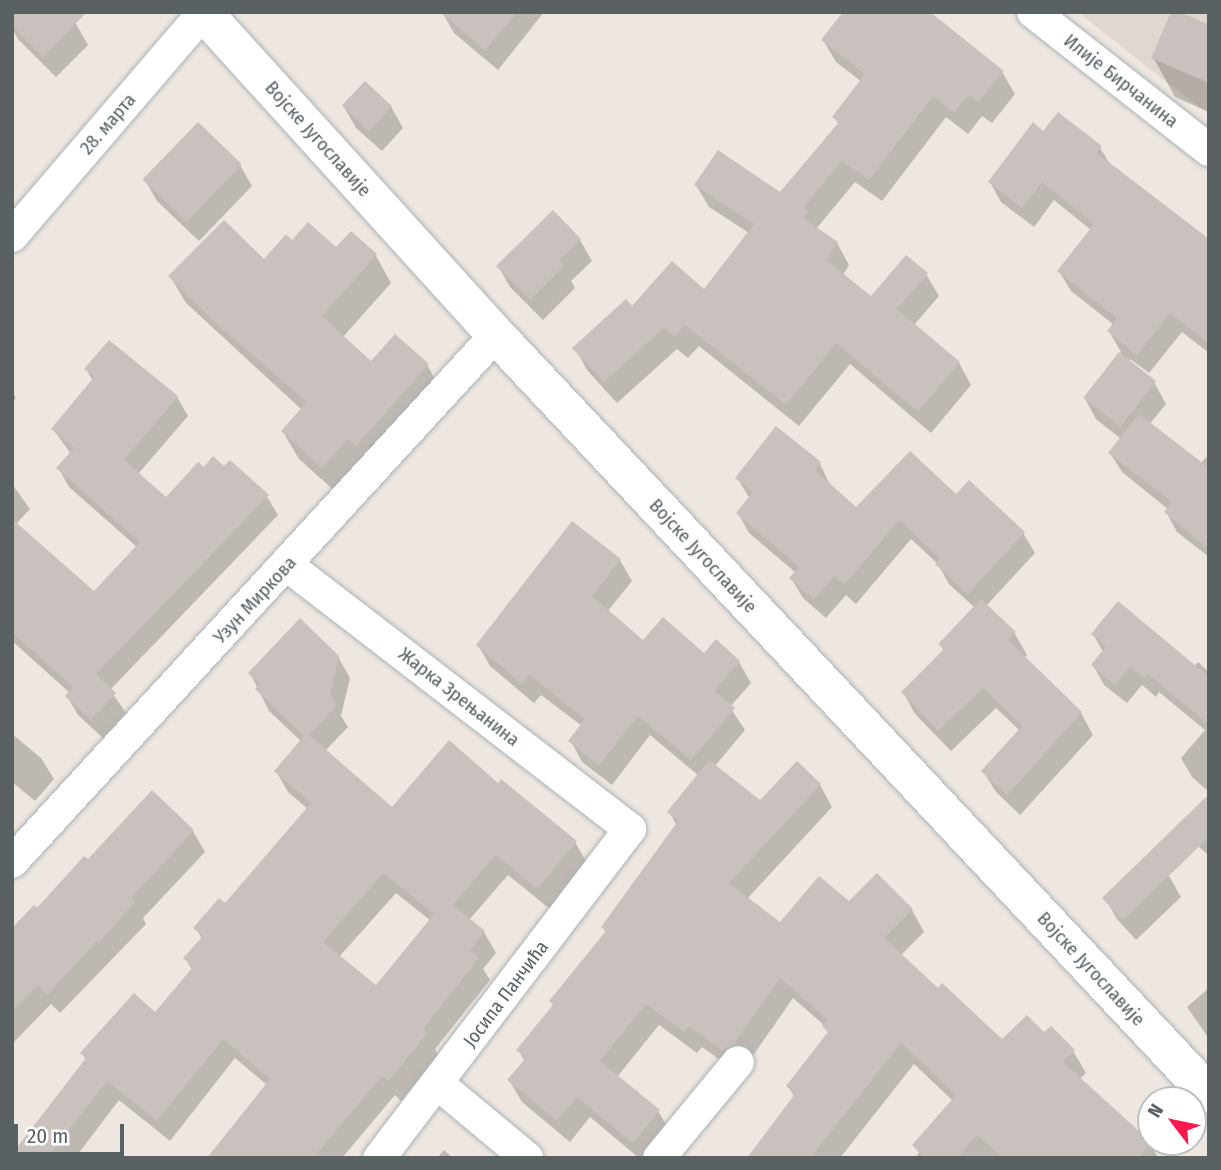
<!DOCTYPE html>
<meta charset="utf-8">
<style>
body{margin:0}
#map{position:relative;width:1221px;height:1170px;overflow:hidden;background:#eee6e0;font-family:"Fira Sans Condensed",sans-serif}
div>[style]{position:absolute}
.education>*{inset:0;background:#e0d7d1}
.shadow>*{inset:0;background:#0003}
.building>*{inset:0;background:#c9c1bd;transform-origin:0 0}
.roads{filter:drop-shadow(0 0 2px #acb3b5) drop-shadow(0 0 2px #acb3b5)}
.street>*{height:32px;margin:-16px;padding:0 16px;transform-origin:16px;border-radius:16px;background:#fff}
.secondary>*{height:38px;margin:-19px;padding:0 19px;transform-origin:19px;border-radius:19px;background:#fff}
span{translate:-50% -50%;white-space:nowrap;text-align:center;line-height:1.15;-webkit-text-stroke:6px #fff;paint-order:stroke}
.street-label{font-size:19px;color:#596163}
.frame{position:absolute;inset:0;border:14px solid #596163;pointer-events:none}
.north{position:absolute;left:1137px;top:1086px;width:70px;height:70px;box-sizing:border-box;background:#fff;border:2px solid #bdc0c1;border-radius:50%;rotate:302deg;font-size:19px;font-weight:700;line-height:28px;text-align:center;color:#596163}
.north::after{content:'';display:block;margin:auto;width:24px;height:32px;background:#fa1a4f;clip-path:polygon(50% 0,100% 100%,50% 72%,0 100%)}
.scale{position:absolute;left:14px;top:1124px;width:110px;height:32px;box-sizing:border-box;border:4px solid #596163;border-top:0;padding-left:9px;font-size:21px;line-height:24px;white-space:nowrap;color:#596163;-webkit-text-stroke:5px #fff;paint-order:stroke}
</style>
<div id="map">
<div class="education">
<i style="clip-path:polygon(1078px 12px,1209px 12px,1209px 114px,1169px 84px)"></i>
</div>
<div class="shadow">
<i style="clip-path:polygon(12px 12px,64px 12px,76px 24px,88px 45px,56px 77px,18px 39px,12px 28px)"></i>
<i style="clip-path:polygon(442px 12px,544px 12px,498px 70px,454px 33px)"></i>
<i style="clip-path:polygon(1209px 27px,1209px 112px,1175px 97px,1153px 57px)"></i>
<i style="clip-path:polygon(823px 40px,1002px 72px,1015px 94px,992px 123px,982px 116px,968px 134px,946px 117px,882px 201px,855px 182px,816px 229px,837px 243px,849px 265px,843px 275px,872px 298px,926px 274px,939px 296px,914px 325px,959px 363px,971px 385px,931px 433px,850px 364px,799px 426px,699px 346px,688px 358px,677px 349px,617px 403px,587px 370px,575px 348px,632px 309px,705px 291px,749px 233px,709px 207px,696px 185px,780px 194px,839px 125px,834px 117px,862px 82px,836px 62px)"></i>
<i style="clip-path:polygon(344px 107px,391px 107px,403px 128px,382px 151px,356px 128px)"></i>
<i style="clip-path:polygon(1044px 133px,1100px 148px,1112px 167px,1209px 242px,1209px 353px,1182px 332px,1149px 373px,1130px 359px,1128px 362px,1154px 382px,1166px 404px,1149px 425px,1200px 464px,1209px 454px,1209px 557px,1177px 532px,1166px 512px,1168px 509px,1122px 472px,1110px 453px,1121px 439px,1096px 419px,1084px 397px,1121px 352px,1109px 331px,1114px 325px,1071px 291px,1059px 271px,1091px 230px,1054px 200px,1034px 227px,1001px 202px,990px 182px)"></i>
<i style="clip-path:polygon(240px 165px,252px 186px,199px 241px,157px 201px,145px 180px)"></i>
<i style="clip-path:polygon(351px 233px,376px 256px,391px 283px,342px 338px,371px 363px,427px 365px,443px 393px,338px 494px,299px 459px,283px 432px,302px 410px,186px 303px,170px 276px,264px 261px,292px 242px,336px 250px)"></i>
<i style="clip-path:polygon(580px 240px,592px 261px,571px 281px,575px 288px,543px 320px,510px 287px,498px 266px)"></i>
<i style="clip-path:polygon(109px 342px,177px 397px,188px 416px,138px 474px,166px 499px,204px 469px,267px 497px,278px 515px,110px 690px,126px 713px,103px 738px,78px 715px,67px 696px,70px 693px,12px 641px,12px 484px,30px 509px,16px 524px,94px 593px,137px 547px,69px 487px,59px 469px,71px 454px,53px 429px,93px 381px,86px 369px)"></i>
<i style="clip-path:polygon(12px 391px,16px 398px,12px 403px)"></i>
<i style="clip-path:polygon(820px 464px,830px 485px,857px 509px,956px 497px,1023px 533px,1035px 553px,986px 606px,1015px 634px,1027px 655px,1024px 658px,1081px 713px,1093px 735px,1020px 815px,996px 792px,983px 771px,1020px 731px,996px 708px,951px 751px,915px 714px,903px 692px,944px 651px,940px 644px,975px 608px,949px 584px,938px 564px,911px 539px,856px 604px,846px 595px,826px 618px,803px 598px,791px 578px,796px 573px,749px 533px,738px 513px,750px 499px,737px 478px)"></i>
<i style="clip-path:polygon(573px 523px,620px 560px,632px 581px,607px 612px,643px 642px,739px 662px,751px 683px,730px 707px,745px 730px,715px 766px,761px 802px,820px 785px,832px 807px,747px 899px,781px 925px,849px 904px,912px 910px,924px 932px,900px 956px,1002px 1042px,1044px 1035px,1073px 1051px,1086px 1073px,1080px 1079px,1150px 1143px,1158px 1158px,915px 1158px,919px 1153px,914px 1145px,953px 1101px,914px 1064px,840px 1158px,749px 1158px,795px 1098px,788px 1086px,829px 1034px,825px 1026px,793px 998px,745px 1067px,737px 1072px,702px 1047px,697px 1053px,659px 1025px,617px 1077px,658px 1111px,671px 1133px,651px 1158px,639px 1158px,590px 1117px,570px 1142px,522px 1102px,509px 1080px,525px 1061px,518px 1050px,554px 1006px,606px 933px,603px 927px,677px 826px,670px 813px,699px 776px,650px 735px,612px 785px,582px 762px,571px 741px,582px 726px,541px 695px,534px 703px,490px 666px,478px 645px)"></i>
<i style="clip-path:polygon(1093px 634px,1194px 667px,1198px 662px,1209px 672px,1209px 792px,1192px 777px,1181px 758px,1205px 730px,1159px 692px,1156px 697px,1142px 685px,1127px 703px,1104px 685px,1093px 665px,1103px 652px)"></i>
<i style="clip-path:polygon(evenodd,338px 657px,350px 678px,341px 716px,348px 727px,325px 751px,392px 810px,498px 785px,575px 842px,587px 863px,550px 909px,508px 875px,469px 920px,484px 932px,496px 953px,483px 969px,490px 980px,435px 1049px,438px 1055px,401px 1101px,395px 1095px,342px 1158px,218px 1158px,267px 1085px,235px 1058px,170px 1141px,119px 1100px,75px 1158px,12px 1158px,87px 1061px,82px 1053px,155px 1014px,193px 971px,185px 958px,202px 939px,196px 928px,225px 905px,308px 809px,288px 792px,276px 771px,302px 742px,269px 711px,250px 673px,338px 657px,396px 893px,431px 921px,376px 988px,339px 957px,396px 893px)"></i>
<i style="clip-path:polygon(12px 734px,41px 758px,54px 779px,35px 801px,12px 782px)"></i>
<i style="clip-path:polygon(1209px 797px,1209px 856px,1195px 843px)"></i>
<i style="clip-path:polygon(193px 831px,205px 852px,143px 918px,146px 924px,60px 1013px,51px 1004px,12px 1044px,12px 930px,88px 862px)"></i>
<i style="clip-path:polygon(1169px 876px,1181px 897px,1136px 940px,1117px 919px,1105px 898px)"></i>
<i style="clip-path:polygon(1209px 988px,1209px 1039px,1187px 1007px)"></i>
<i style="clip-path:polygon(444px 1150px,453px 1158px,437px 1158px)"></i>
</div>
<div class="building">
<i style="clip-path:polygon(12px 12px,87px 12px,43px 57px,12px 26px)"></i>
<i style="clip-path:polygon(440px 12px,517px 12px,485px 50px)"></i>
<i style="clip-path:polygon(843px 12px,930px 12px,1004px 71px,978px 102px,969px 95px,954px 113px,933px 96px,869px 180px,842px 161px,803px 208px,808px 211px,803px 218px,838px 242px,826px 260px,871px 296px,906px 255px,928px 273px,897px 309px,960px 362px,918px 412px,836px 343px,786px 405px,685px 325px,675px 337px,664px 328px,604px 382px,572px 348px,626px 299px,632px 306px,672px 261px,704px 289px,754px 224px,694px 185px,718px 150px,780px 192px,839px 122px,832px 117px,865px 74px,821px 40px)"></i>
<i style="clip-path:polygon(1171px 12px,1180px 12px,1209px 25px,1209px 83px,1151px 58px)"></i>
<i style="left:365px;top:81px;width:37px;height:34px;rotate:43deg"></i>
<i style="clip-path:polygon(1058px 112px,1102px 146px,1097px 153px,1209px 239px,1209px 344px,1170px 313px,1137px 355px,1107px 331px,1117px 318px,1057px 271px,1094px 224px,1042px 182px,1022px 208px,988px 182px,1033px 122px,1043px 131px)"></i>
<i style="left:198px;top:122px;width:61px;height:80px;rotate:44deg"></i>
<i style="clip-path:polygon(553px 210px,581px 239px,559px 260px,564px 266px,530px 300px,496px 266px)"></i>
<i style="clip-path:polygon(224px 220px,264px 259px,286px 234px,292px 240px,308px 222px,336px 247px,351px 231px,377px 254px,322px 316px,371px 361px,395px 334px,429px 364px,356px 446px,348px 439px,322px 468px,281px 431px,307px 402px,219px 326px,168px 276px)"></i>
<i style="clip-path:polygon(109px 340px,178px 396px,124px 460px,166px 497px,198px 462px,204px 467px,213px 456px,224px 466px,230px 460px,269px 495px,96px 674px,116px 693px,91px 720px,65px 696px,73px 687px,12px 632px,12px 519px,94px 591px,140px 542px,56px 468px,74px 448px,51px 429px,94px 377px,84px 369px)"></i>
<i style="left:1119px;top:352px;width:47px;height:58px;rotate:38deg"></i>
<i style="clip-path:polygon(1139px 414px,1209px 468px,1209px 549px,1164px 512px,1172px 502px,1108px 453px)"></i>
<i style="clip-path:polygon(776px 426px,821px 462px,815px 470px,856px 507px,910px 451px,956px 494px,969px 480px,1025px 532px,968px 594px,935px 564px,940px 558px,899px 520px,844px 585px,834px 576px,814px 600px,789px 578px,799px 567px,736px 513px,753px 492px,735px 478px)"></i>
<i style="clip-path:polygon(572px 521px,621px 559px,592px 596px,643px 640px,663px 617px,704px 653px,716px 639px,740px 661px,714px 691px,735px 708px,691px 760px,638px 716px,599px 765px,568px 741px,585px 719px,529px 675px,522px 684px,476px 645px)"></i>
<i style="clip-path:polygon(981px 599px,1016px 632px,1008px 640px,1082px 712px,1007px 795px,981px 771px,1022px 726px,983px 688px,938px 731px,901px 692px,944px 649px,938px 644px)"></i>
<i style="clip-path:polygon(1118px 601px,1209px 677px,1209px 725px,1148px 674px,1144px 678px,1130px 667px,1115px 685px,1091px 665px,1106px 646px,1091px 634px)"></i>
<i style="clip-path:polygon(evenodd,300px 618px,339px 656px,330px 694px,337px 705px,309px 735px,392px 807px,449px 740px,498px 783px,501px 779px,577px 841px,537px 889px,496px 855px,453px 905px,485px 931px,470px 950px,479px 958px,423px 1029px,427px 1033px,389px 1081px,382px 1076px,313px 1158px,207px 1158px,270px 1079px,223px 1039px,157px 1121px,107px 1081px,47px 1158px,12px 1158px,12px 1154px,86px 1058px,80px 1053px,134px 993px,155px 1012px,193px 967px,183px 958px,203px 936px,193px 928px,219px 898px,225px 903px,311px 803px,274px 771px,304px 736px,255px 689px,260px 684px,248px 673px,300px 618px,383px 873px,434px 914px,376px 985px,323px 942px,383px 873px)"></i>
<i style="clip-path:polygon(709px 760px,760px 800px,797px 761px,821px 784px,729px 883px,780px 922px,819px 876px,849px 901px,877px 873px,913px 909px,884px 938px,938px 988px,942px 983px,1002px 1039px,1027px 1015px,1044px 1032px,1051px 1026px,1075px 1050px,1063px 1062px,1151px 1142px,1138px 1158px,1004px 1158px,977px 1135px,957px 1158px,926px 1158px,912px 1145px,956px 1095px,901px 1043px,810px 1158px,747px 1158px,795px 1094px,786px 1086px,828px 1032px,822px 1026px,828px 1020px,780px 978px,733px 1045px,723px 1051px,689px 1026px,684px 1032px,646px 1004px,600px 1061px,660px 1110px,633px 1143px,577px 1097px,557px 1121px,507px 1080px,526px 1058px,516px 1050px,553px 1005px,549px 1001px,606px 931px,601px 927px,678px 821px,667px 812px)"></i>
<i style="clip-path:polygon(152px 790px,194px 830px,131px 898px,135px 902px,99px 943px,97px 941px,48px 994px,38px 985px,12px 1011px,12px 928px,34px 905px,37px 908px,84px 856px,88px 859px)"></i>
<i style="clip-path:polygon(1209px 794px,1209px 837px,1123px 920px,1102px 898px)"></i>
</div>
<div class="roads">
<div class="street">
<i style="left:1033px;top:12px;width:224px;rotate:38.1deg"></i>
<i style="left:12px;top:236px;width:295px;rotate:-49.4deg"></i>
<i style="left:287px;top:565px;width:433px;rotate:37.6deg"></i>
<i style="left:630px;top:829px;width:414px;rotate:127.3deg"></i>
<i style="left:12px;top:862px;width:716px;rotate:-47.44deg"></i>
<i style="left:438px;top:1084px;width:116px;rotate:39.7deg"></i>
<i style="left:659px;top:1158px;width:124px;rotate:-50.5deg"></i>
</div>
<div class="secondary">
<i style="left:203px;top:12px;width:436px;rotate:47.8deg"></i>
<i style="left:496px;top:335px;width:1041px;rotate:46.79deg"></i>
</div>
</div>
<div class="street-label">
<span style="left:1121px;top:81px;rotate:38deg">Илије Бирчанина</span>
<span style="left:108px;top:124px;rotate:-49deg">28. марта</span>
<span style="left:318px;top:139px;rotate:48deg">Војске Југославије</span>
<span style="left:703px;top:556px;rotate:47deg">Војске Југославије</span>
<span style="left:255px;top:600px;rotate:-47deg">Узун Миркова</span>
<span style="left:459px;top:697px;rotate:38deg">Жарка Зрењанина</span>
<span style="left:1091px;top:969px;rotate:47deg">Војске Југославије</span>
<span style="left:506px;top:994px;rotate:-53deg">Јосипа Панчића</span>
</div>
<div class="frame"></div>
<div class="north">N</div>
<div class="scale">20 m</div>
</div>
